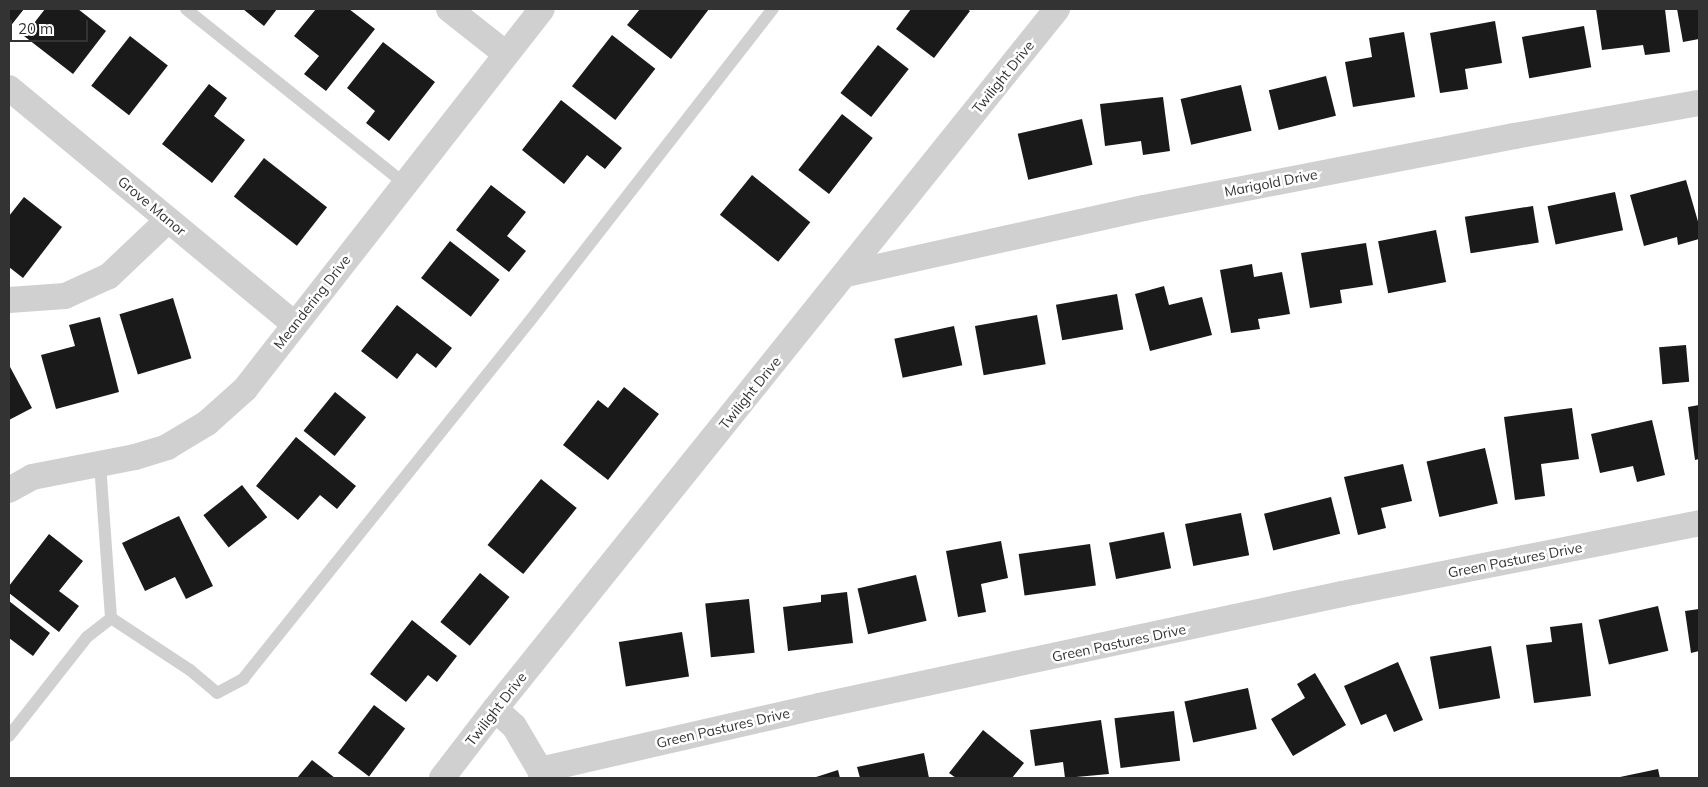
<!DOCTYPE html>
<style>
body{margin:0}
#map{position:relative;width:1708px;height:787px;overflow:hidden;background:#fff;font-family:Mulish,sans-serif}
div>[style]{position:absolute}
.building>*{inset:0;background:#1a1a1a;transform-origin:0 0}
.service>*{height:12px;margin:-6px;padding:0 6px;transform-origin:6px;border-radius:6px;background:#d0d0d0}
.minor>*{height:26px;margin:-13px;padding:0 13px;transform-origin:13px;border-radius:13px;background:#d0d0d0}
span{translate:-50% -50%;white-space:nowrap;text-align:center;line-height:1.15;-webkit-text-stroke:5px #fff;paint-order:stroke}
.street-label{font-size:14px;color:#333}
.frame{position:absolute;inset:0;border:10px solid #333;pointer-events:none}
.scale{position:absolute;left:10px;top:20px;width:78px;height:22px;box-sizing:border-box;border:2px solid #333;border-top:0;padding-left:6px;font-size:15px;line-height:18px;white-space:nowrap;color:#333;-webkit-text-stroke:4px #fff;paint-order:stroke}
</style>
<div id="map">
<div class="building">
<i style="clip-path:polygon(9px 9px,24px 9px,9px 28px)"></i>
<i style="clip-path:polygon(45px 9px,78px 9px,106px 31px,73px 74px,24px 36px)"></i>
<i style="clip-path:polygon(243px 9px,277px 9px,264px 26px)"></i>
<i style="clip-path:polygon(316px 9px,349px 9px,375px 29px,326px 91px,304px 74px,319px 56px,294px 36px)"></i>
<i style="clip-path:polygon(640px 9px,709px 9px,671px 59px,627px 25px)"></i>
<i style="clip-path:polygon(911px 9px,967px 9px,970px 11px,934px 58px,896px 29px)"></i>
<i style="clip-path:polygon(1596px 9px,1665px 9px,1670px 52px,1645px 55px,1643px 45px,1602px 50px)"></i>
<i style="clip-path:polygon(1677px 9px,1699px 9px,1699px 39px,1683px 42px)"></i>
<i style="clip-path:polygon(1495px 21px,1502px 63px,1465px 69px,1468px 89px,1440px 93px,1430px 33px)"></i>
<i style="left:1584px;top:26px;width:42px;height:63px;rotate:80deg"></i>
<i style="clip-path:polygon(1404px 32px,1415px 97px,1353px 107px,1345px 62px,1372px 57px,1369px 38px)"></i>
<i style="left:612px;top:35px;width:55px;height:65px;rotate:38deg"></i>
<i style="left:130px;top:36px;width:48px;height:63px;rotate:38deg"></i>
<i style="clip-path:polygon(383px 42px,435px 82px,389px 141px,366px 123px,375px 111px,347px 88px)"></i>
<i style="left:878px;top:45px;width:39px;height:61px;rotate:38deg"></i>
<i style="left:1326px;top:76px;width:41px;height:59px;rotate:76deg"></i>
<i style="clip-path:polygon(209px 84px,227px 98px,214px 116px,245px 140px,212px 183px,162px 144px)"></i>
<i style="left:1241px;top:85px;width:47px;height:62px;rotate:77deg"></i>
<i style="clip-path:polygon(1163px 97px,1170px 151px,1143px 155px,1141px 141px,1105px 146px,1100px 104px)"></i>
<i style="clip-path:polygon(561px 100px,622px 148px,605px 169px,587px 155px,564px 184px,522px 150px)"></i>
<i style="left:842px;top:114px;width:39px;height:71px;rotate:38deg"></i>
<i style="left:1082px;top:119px;width:47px;height:66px;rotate:77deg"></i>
<i style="left:264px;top:158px;width:80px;height:49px;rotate:38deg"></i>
<i style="left:752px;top:175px;width:75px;height:51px;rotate:39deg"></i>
<i style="clip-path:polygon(1686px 180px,1699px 225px,1699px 239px,1678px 245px,1677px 237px,1644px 246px,1630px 195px)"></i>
<i style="clip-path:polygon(491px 185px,526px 212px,507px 236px,526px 251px,509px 272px,456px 230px)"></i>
<i style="left:1615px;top:192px;width:39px;height:69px;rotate:78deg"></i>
<i style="clip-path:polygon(24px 197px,62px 227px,23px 278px,9px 267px,9px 216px)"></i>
<i style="left:1533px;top:206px;width:37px;height:69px;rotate:81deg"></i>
<i style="left:1436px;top:230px;width:53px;height:59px;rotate:79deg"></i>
<i style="left:450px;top:241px;width:63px;height:47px;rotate:38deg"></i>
<i style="clip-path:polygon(1366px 243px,1373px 285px,1340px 290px,1342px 303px,1310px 308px,1301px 253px)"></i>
<i style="clip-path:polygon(1252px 264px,1254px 277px,1282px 272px,1290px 314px,1258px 319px,1260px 329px,1231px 333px,1220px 270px)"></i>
<i style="clip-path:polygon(1164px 286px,1169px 305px,1202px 297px,1212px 335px,1150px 351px,1135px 294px)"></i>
<i style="left:1117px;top:294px;width:36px;height:62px;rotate:80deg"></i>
<i style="left:173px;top:298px;width:63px;height:56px;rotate:73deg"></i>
<i style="clip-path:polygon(397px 305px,452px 348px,436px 368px,417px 353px,397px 379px,361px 351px)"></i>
<i style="left:1037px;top:315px;width:50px;height:63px;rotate:80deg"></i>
<i style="clip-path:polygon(100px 317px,119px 392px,56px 409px,41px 355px,75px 346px,69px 325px)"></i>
<i style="left:954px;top:326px;width:40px;height:61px;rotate:78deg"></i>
<i style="left:1686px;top:345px;width:37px;height:27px;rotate:85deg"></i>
<i style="clip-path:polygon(9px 365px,32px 408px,9px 420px)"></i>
<i style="clip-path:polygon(624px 387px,659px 414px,608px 480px,563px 445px,598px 400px,608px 408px)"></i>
<i style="left:335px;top:392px;width:40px;height:50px;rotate:39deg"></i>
<i style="clip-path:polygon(1699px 405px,1699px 459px,1695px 460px,1688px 407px)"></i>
<i style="clip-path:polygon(1572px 408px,1579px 459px,1541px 464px,1545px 496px,1515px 500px,1504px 417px)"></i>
<i style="clip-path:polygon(1652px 420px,1665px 475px,1637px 482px,1633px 466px,1600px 473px,1591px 434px)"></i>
<i style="clip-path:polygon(296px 437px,356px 486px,337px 509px,320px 495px,298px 520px,256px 486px)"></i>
<i style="left:1485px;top:448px;width:57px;height:60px;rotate:77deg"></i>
<i style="clip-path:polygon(1403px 464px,1412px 501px,1381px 508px,1386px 528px,1358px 535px,1344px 477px)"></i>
<i style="left:541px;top:479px;width:46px;height:85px;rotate:39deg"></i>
<i style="left:242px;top:485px;width:41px;height:49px;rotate:52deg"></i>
<i style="left:1331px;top:497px;width:38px;height:69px;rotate:76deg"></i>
<i style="left:1241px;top:513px;width:43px;height:57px;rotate:79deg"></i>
<i style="clip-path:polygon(179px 516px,213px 586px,186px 599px,175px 577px,145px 591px,122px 543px)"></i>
<i style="left:1164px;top:532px;width:37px;height:56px;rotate:79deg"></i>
<i style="clip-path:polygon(49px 534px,83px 561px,59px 591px,79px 606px,59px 632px,9px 593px,9px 586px)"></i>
<i style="clip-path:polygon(1001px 541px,1008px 578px,981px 584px,986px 612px,958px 617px,946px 551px)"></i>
<i style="left:1090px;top:544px;width:42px;height:72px;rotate:82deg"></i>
<i style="left:480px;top:573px;width:38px;height:63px;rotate:39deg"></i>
<i style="left:916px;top:575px;width:47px;height:60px;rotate:77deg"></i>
<i style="clip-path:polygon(847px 592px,853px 643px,788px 651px,783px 607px,821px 602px,821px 595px)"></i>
<i style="left:749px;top:599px;width:54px;height:44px;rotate:84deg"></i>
<i style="clip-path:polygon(9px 601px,50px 633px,33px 656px,9px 638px)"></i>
<i style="left:1658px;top:606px;width:46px;height:61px;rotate:77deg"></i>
<i style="clip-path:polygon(1699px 609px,1699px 651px,1691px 653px,1685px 611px)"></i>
<i style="clip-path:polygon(412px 620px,457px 656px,437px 682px,428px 675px,406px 702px,370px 674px)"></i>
<i style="clip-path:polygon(1582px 623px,1591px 696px,1534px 703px,1526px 645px,1552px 642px,1550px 627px)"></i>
<i style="left:682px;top:632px;width:45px;height:64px;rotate:81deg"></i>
<i style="left:1491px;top:646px;width:53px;height:62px;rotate:80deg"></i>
<i style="clip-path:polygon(1398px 662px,1423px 720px,1394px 732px,1386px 714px,1361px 725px,1344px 686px)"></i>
<i style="clip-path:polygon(1315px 673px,1346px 725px,1293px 756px,1271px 719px,1305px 698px,1297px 684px)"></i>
<i style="left:1248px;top:688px;width:42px;height:65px;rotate:78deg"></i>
<i style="left:374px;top:705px;width:39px;height:60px;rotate:37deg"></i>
<i style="left:1174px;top:711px;width:50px;height:60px;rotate:83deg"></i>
<i style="clip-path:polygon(1101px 720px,1109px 774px,1065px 778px,1063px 762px,1035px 766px,1030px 730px)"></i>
<i style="clip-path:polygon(983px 730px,1024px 763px,1012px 778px,956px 778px,949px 773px)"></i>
<i style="clip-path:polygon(924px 753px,929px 778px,860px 778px,857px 767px)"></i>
<i style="clip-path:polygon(312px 760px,335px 778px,297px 778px)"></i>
<i style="clip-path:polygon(1658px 769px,1660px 778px,1620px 778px,1620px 777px)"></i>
<i style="clip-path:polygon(838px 770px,840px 778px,813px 778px)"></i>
</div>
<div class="service">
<i style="left:186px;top:9px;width:280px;rotate:38.6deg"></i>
<i style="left:100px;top:464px;width:154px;rotate:85.9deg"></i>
<i style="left:111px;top:618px;width:95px;rotate:33.4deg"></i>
<i style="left:190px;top:670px;width:35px;rotate:40deg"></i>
<i style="left:217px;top:693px;width:30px;rotate:-28deg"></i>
<i style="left:243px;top:679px;width:457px;rotate:-51.3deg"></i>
<i style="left:529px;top:322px;width:397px;rotate:-52.1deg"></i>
<i style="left:9px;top:736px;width:126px;rotate:-51.8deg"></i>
<i style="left:87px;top:637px;width:31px;rotate:-38deg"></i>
</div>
<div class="minor">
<i style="left:449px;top:9px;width:73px;rotate:38.3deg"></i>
<i style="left:9px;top:88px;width:371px;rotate:39.6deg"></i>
<i style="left:846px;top:274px;width:305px;rotate:-12.5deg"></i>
<i style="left:1144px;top:208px;width:378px;rotate:-11deg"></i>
<i style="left:1515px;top:136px;width:187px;rotate:-10.2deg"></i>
<i style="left:9px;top:300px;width:56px;rotate:-4.1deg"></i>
<i style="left:65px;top:296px;width:48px;rotate:-24.4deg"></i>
<i style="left:109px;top:276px;width:81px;rotate:-43.5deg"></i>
<i style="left:9px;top:490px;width:26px;rotate:-29deg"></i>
<i style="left:32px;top:477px;width:105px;rotate:-11deg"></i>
<i style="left:135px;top:457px;width:34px;rotate:-17deg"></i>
<i style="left:167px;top:447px;width:47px;rotate:-31deg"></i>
<i style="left:207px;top:423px;width:51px;rotate:-41.8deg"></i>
<i style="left:245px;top:389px;width:482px;rotate:-52deg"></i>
<i style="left:495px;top:709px;width:25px;rotate:42deg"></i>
<i style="left:514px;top:726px;width:51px;rotate:59.4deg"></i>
<i style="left:540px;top:770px;width:8px;rotate:76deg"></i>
<i style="left:540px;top:770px;width:286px;rotate:-12.9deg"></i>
<i style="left:819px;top:706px;width:535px;rotate:-12.09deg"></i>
<i style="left:1342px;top:594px;width:364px;rotate:-11.2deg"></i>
<i style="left:442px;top:778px;width:87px;rotate:-52.5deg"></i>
<i style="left:495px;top:709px;width:898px;rotate:-51.24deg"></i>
</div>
<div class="street-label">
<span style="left:1003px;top:77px;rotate:-51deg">Twilight Drive</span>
<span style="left:1271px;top:183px;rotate:-11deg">Marigold Drive</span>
<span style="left:152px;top:206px;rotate:40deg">Grove Manor</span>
<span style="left:312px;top:302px;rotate:-52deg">Meandering Drive</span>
<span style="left:750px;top:393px;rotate:-51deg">Twilight Drive</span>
<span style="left:1515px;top:560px;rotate:-11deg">Green Pastures Drive</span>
<span style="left:1119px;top:643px;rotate:-12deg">Green Pastures Drive</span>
<span style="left:496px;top:709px;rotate:-52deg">Twilight Drive</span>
<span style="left:723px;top:728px;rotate:-13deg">Green Pastures Drive</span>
</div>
<div class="frame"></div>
<div class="scale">20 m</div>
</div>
